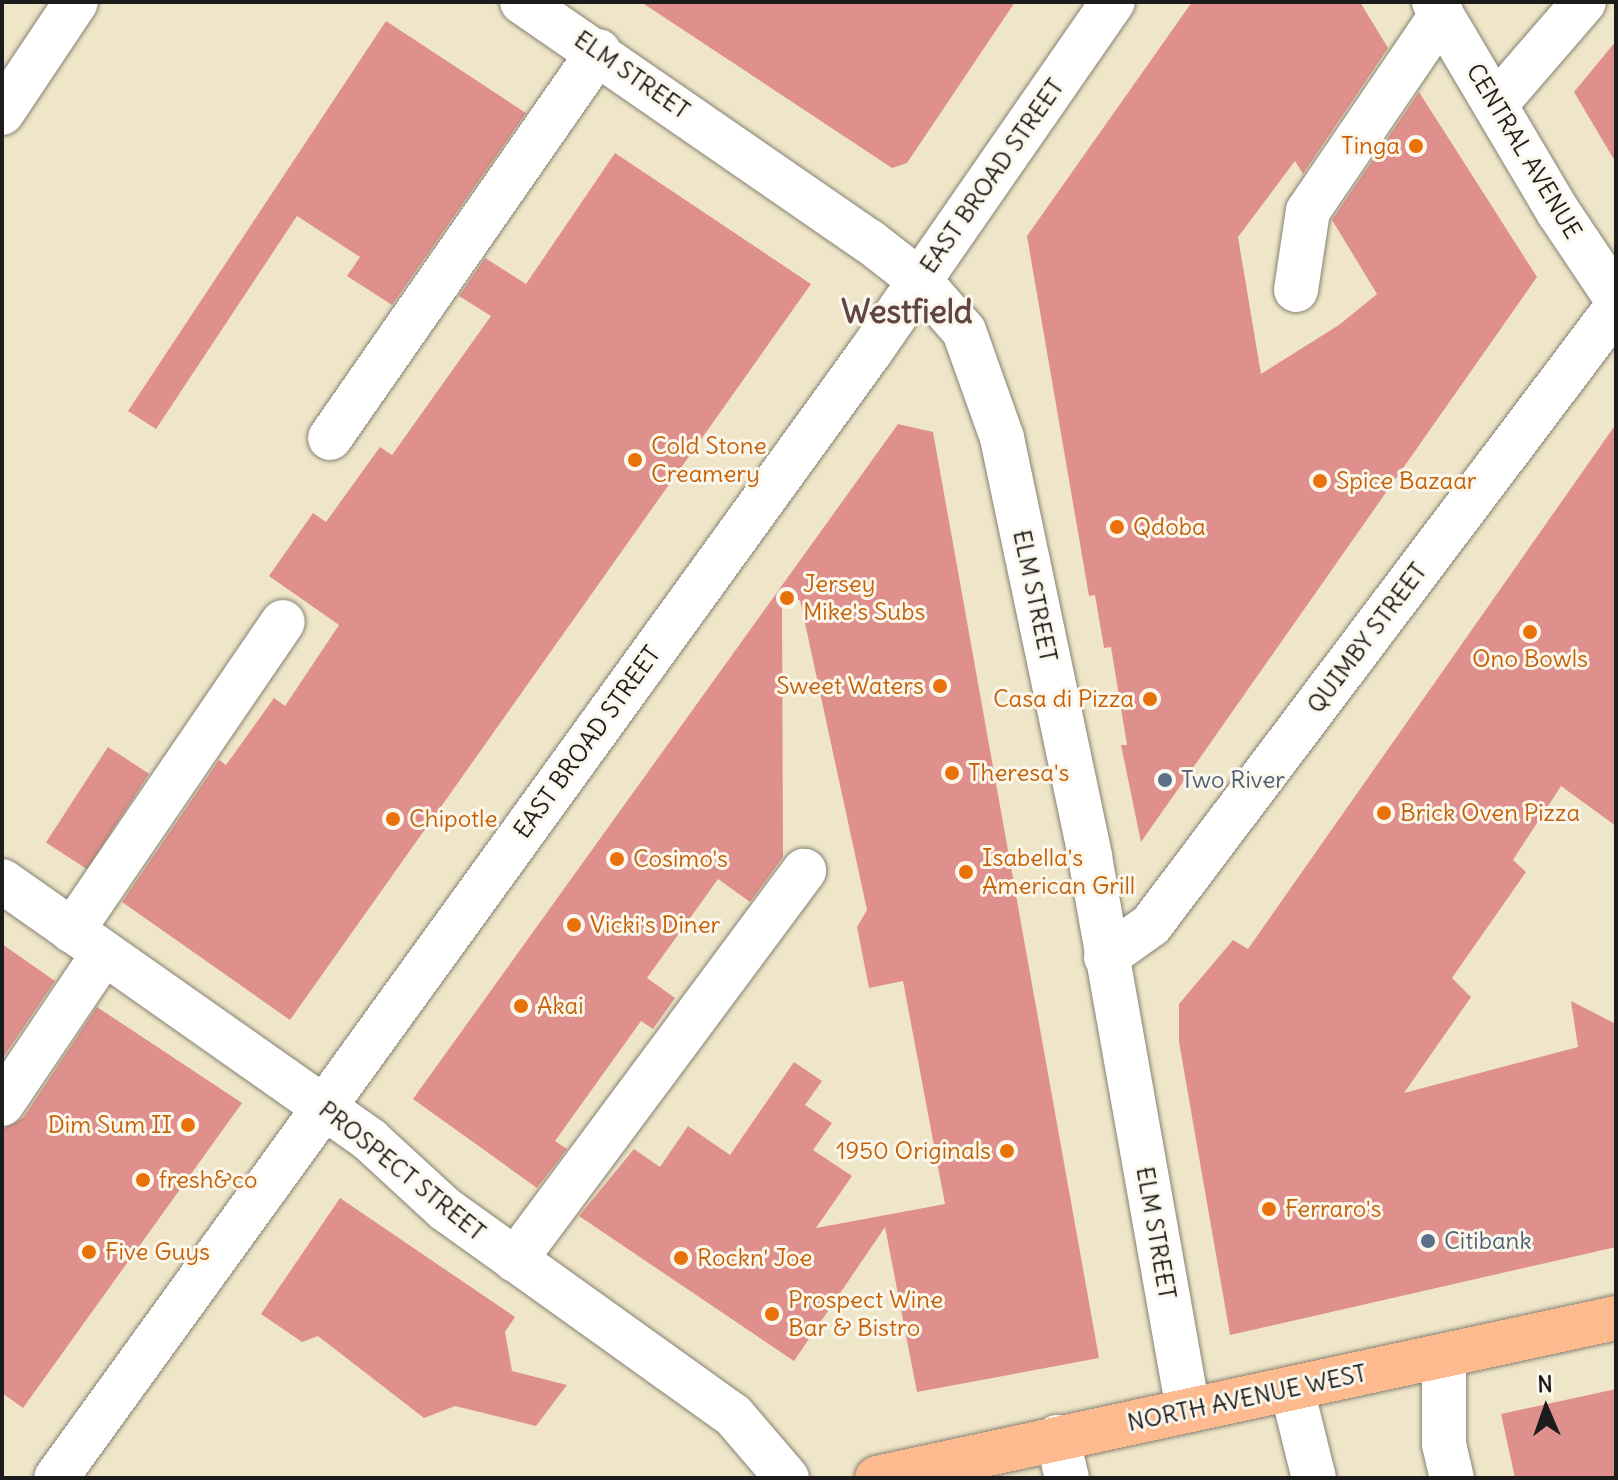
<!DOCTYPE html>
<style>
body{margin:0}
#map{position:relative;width:1618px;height:1480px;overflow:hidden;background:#efe6c9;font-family:Delius,sans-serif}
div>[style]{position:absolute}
.building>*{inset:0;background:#e0908c;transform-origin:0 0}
.roads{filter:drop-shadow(0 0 2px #868172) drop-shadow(0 0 2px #868172)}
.minor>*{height:44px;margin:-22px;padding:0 22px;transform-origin:22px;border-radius:22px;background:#fff}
.major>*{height:44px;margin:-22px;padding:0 22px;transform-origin:22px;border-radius:22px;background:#fcba8e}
.dots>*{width:22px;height:22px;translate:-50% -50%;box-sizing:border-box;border:4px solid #fbf7ec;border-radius:50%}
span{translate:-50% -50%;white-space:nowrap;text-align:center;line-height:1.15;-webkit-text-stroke:6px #fbf7ec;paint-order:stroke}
.street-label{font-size:24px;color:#1c1c1c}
.food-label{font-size:24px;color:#c56008}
.right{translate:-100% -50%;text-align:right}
.left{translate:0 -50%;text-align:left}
.service-label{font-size:24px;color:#4e5e75}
.district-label{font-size:32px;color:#614543;font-weight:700}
.frame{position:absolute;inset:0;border:4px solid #1c1c1c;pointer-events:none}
.north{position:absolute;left:1506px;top:1368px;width:80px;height:80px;-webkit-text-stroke:6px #fbf7ec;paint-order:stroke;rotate:358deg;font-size:22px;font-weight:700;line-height:32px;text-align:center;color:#1c1c1c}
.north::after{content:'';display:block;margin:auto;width:28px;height:36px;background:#1c1c1c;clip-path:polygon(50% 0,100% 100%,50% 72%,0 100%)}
</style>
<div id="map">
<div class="building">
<i style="clip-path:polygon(641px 2px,1015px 2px,907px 163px,892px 168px)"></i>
<i style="clip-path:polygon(1192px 2px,1360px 2px,1388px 48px,1303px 174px,1295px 161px,1238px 237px,1261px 374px,1339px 325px,1377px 294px,1332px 220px,1419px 92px,1537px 277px,1141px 842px,1121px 745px,1127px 745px,1111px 647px,1104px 648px,1095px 595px,1089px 596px,1027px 236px)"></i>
<i style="clip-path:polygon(386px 21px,526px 113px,392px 305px,347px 276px,360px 257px,297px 216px,156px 429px,128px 411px)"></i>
<i style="clip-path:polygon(1616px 41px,1616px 163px,1574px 92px)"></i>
<i style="clip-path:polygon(615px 153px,811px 284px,290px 1020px,122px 902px,219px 760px,226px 765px,274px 698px,285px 706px,339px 625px,269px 576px,313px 513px,326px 522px,380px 447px,392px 455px,491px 316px,459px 296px,485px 258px,526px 284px)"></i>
<i style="clip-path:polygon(898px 424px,933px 432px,1099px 1358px,917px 1392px,885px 1227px,794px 1361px,579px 1216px,634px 1149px,660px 1167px,688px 1126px,730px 1155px,794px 1062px,822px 1081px,805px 1105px,832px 1123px,813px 1150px,852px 1176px,816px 1228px,945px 1204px,903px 981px,869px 988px,857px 927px,867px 910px,800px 600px,782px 602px,783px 857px,750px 902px,718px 879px,647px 978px,675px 998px,653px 1029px,641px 1021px,555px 1141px,567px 1149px,537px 1188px,413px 1099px)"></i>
<i style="clip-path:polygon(1616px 424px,1616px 826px,1561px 786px,1513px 860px,1526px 872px,1452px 978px,1471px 997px,1404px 1093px,1578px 1047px,1571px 1001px,1616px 1024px,1616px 1247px,1230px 1335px,1179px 1042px,1179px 1004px,1233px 940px,1248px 949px)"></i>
<i style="left:108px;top:747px;width:49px;height:114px;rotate:33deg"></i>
<i style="clip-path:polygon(2px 944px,55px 981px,2px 1059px)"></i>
<i style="clip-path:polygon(97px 1007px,242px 1103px,23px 1408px,2px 1393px,2px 1129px,23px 1118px)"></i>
<i style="clip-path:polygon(340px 1198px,515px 1317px,505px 1332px,512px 1371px,567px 1385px,536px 1426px,455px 1406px,424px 1418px,318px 1336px,302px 1342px,261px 1314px)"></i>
<i style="clip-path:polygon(1616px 1389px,1616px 1478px,1515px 1478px,1501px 1414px)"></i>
</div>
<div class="roads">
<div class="minor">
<i style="left:522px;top:2px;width:421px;rotate:34.6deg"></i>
<i style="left:869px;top:241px;width:63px;rotate:38deg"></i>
<i style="left:919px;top:280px;width:68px;rotate:48.6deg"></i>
<i style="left:964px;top:331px;width:114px;rotate:70.4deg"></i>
<i style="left:1002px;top:438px;width:428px;rotate:78.1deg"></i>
<i style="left:1090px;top:857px;width:562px;rotate:79.95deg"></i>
<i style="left:1434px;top:2px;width:245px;rotate:59.4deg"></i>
<i style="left:1559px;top:213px;width:102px;rotate:56.2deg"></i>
<i style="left:1495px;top:105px;width:136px;rotate:-49.2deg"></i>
<i style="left:2px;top:113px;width:133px;rotate:-56.3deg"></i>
<i style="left:1296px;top:290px;width:80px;rotate:-81.4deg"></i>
<i style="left:1308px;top:211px;width:238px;rotate:-55.8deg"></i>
<i style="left:330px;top:438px;width:471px;rotate:-55.2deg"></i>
<i style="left:2px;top:881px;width:450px;rotate:35.1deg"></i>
<i style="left:370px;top:1140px;width:102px;rotate:42.6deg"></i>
<i style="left:445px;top:1209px;width:354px;rotate:35.6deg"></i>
<i style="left:733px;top:1415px;width:83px;rotate:49.4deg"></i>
<i style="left:72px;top:931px;width:374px;rotate:-55.7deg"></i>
<i style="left:1106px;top:957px;width:55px;rotate:-35.4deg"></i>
<i style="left:1151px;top:925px;width:773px;rotate:-53deg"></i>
<i style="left:2px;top:1104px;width:182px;rotate:-56deg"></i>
<i style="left:515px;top:1260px;width:485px;rotate:-53.4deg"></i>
<i style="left:1444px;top:1356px;width:88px;rotate:90deg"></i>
<i style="left:1444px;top:1444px;width:35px;rotate:77deg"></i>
<i style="left:1292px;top:1390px;width:91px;rotate:76deg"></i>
<i style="left:1057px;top:1437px;width:42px;rotate:76.3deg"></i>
<i style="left:56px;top:1478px;width:1391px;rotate:-54.13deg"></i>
<i style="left:871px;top:351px;width:425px;rotate:-55.3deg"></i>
</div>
<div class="major">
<i style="left:877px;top:1478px;width:756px;rotate:-12.22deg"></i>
</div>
</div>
<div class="dots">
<i style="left:1416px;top:146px;background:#e8710a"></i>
<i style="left:635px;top:460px;background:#e8710a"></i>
<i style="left:1320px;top:481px;background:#e8710a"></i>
<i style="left:1117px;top:527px;background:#e8710a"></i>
<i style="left:787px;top:598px;background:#e8710a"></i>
<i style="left:1530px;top:632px;background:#e8710a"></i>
<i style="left:940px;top:686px;background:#e8710a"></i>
<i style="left:1150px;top:699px;background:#e8710a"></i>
<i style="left:952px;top:773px;background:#e8710a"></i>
<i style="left:1165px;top:780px;background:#5c6f8a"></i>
<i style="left:1384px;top:813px;background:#e8710a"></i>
<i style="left:393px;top:819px;background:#e8710a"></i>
<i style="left:617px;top:859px;background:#e8710a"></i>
<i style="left:966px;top:872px;background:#e8710a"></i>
<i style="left:574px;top:925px;background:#e8710a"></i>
<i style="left:521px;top:1006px;background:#e8710a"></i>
<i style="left:188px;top:1125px;background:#e8710a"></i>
<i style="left:1007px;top:1151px;background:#e8710a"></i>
<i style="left:143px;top:1180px;background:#e8710a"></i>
<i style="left:1269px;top:1209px;background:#e8710a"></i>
<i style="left:1428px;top:1241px;background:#5c6f8a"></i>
<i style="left:89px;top:1252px;background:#e8710a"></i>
<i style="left:681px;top:1258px;background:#e8710a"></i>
<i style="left:772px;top:1314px;background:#e8710a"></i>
</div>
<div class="street-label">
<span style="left:632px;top:75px;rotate:35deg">ELM STREET</span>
<span style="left:1524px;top:151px;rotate:59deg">CENTRAL AVENUE</span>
<span style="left:992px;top:176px;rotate:-55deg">EAST BROAD STREET</span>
<span style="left:1035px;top:596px;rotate:78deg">ELM STREET</span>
<span style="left:1367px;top:638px;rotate:-53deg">QUIMBY STREET</span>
<span style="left:587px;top:742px;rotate:-54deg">EAST BROAD STREET</span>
<span style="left:402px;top:1171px;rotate:39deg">PROSPECT STREET</span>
<span style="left:1156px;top:1233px;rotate:80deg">ELM STREET</span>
<span style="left:1247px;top:1398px;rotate:-12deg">NORTH AVENUE WEST</span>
</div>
<div class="food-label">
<span class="right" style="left:1400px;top:146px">Tinga</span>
<span class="left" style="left:651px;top:460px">Cold Stone<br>Creamery</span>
<span class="left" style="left:1336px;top:481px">Spice Bazaar</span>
<span class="left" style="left:1133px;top:527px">Qdoba</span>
<span class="left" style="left:803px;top:598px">Jersey<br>Mike's Subs</span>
<span style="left:1530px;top:659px">Ono Bowls</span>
<span class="right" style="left:924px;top:686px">Sweet Waters</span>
<span class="right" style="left:1134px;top:699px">Casa di Pizza</span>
<span class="left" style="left:968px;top:773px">Theresa's</span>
<span class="left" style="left:1400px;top:813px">Brick Oven Pizza</span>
<span class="left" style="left:409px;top:819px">Chipotle</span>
<span class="left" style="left:982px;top:872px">Isabella's<br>American Grill</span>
<span class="left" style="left:633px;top:859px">Cosimo's</span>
<span class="left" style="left:590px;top:925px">Vicki's Diner</span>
<span class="left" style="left:537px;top:1006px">Akai</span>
<span class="right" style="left:172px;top:1125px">Dim Sum II</span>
<span class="right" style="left:991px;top:1151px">1950 Originals</span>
<span class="left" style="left:159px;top:1180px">fresh&amp;co</span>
<span class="left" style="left:1285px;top:1209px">Ferraro's</span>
<span class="left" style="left:105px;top:1252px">Five Guys</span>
<span class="left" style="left:697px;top:1258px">Rockn' Joe</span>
<span class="left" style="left:788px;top:1314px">Prospect Wine<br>Bar &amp; Bistro</span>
</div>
<div class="service-label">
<span class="left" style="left:1181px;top:780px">Two River</span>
<span class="left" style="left:1444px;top:1241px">Citibank</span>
</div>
<div class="district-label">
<span style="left:907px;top:312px">Westfield</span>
</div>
<div class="frame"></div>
<div class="north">N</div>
</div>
